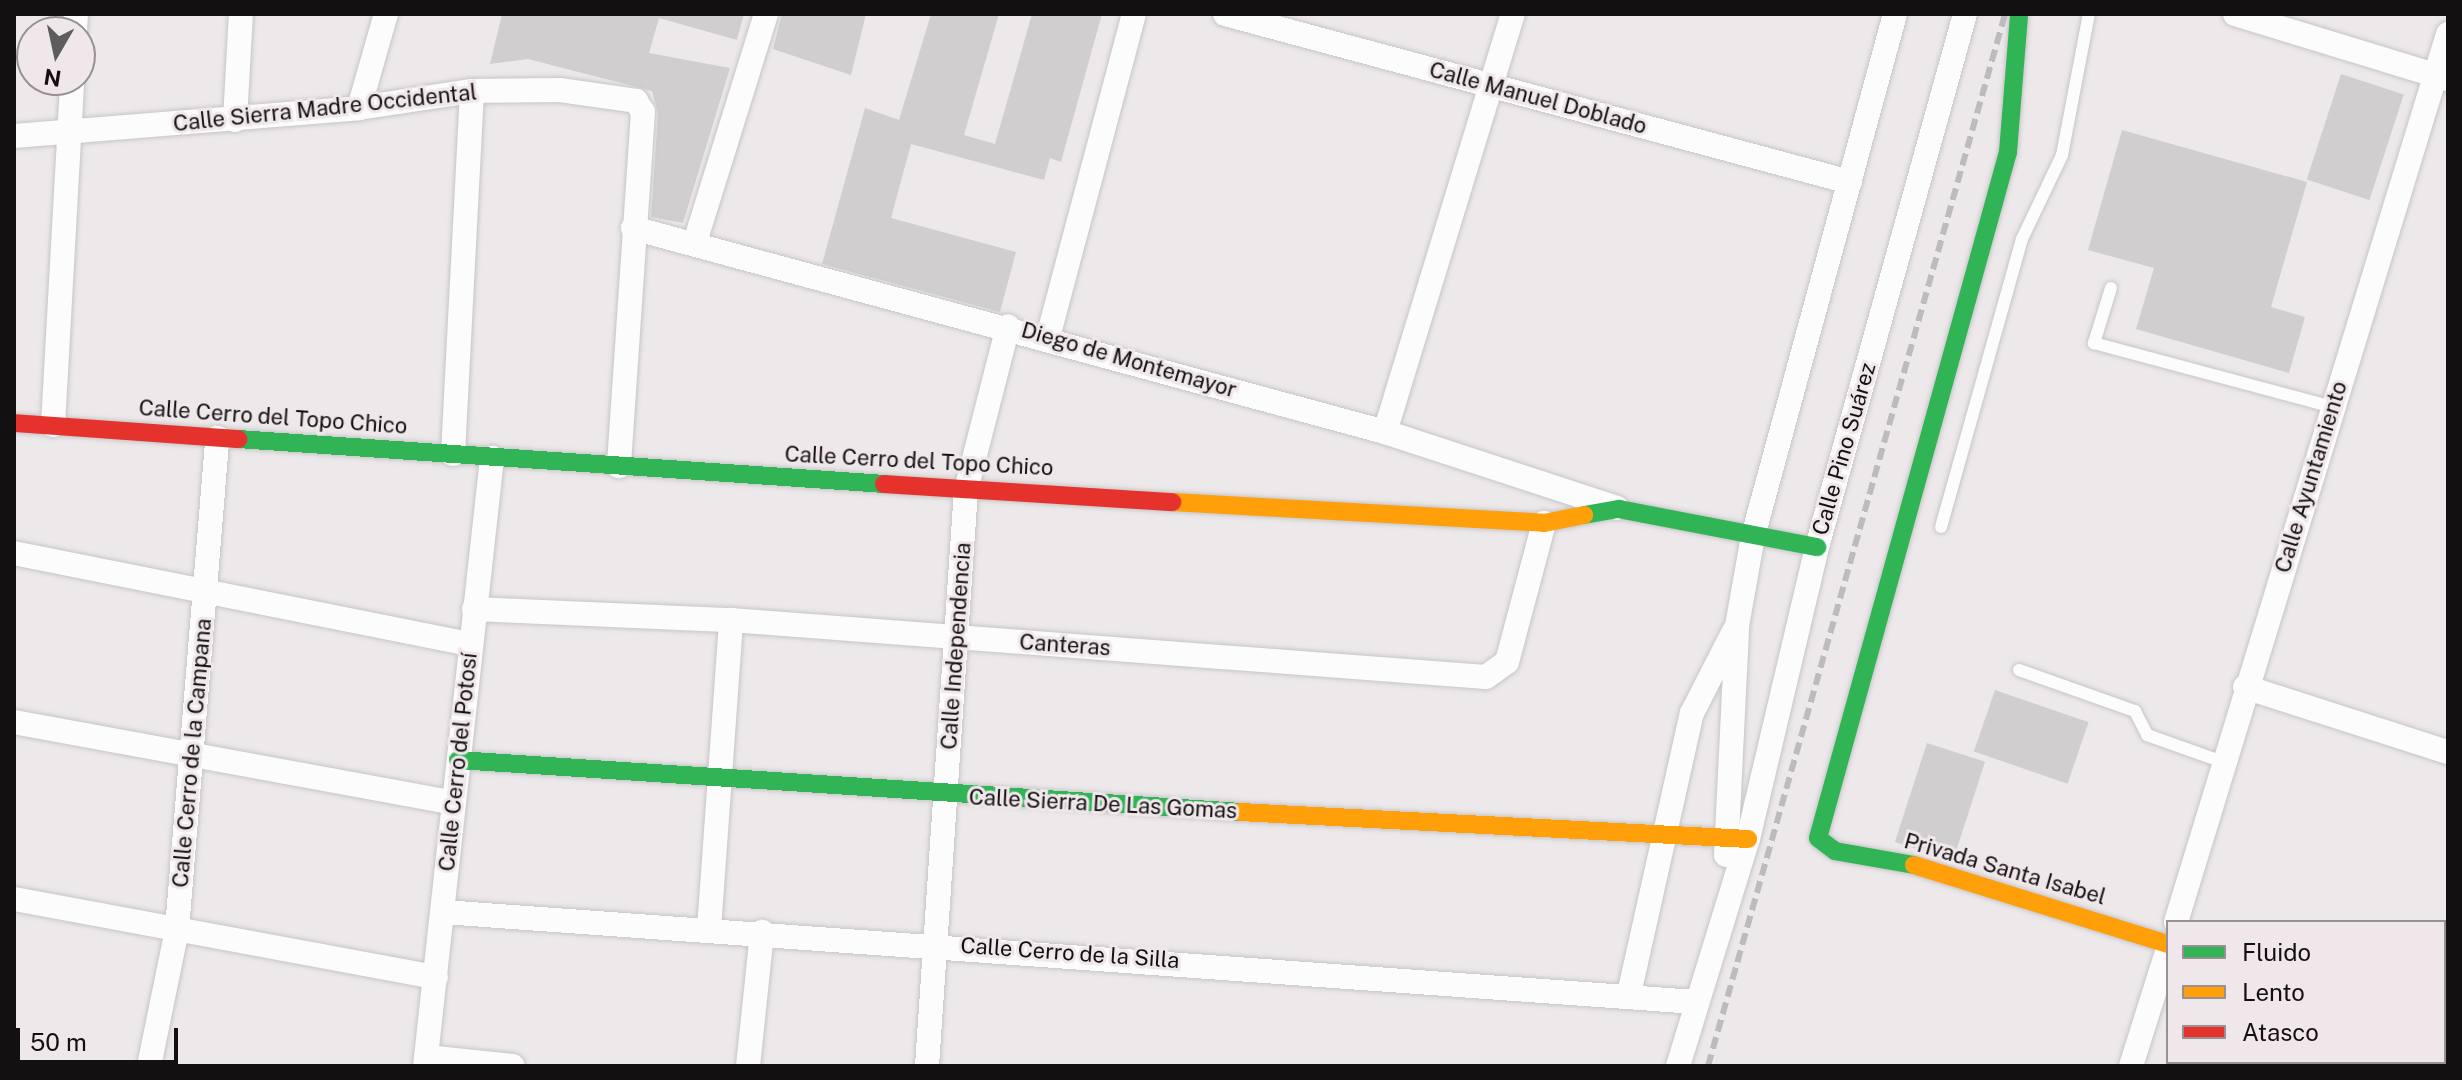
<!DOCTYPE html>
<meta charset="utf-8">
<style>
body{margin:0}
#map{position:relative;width:2462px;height:1080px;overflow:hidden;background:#ede9eb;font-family:"Public Sans",sans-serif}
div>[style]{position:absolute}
.building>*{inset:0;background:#d1cecf;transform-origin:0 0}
.roads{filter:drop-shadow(0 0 2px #c7c5c6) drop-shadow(0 0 2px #c7c5c6)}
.lane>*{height:12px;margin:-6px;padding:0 6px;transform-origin:6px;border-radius:6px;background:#fcfcfc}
.street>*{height:24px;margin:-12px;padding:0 12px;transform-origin:12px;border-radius:12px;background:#fcfcfc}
.fast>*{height:18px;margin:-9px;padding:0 9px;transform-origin:9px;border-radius:9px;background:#30b455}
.slow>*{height:18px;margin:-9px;padding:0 9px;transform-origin:9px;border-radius:9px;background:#ff9f0a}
.jam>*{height:18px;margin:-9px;padding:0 9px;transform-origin:9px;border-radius:9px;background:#e5322d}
.rail>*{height:6px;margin-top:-3px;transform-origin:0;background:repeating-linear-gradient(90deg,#bdbcbc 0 12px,transparent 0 18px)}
span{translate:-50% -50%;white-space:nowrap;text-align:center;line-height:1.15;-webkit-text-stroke:6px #efe7ea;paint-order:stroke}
.street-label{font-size:22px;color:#131011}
.frame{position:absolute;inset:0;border:16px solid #131011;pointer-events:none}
.legend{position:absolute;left:2166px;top:920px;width:280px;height:144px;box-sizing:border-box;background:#efe7ea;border:2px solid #979193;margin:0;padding:10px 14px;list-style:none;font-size:24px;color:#131011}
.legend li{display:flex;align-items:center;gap:16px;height:40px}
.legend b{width:40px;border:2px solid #979193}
.north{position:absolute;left:16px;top:16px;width:80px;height:80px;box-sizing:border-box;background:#efe7ea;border:2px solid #979193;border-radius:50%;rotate:189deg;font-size:22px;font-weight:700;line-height:32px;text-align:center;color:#131011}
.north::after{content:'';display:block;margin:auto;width:28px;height:36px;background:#5f5c5d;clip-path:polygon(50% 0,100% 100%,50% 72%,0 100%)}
.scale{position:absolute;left:16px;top:1028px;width:162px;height:36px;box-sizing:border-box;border:4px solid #131011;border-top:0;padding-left:10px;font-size:24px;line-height:28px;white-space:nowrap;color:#131011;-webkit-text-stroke:6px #efe7ea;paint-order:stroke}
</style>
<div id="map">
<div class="building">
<i style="clip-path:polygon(502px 14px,744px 14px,737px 40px,659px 18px,649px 53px,730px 68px,683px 223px,651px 217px,658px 113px,652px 91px,528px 59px,490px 64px)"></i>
<i style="clip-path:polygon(782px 14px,866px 14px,851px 75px,773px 49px)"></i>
<i style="clip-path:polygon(931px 14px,999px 14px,964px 135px,995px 144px,1032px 14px,1102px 14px,1061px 162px,1050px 158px,1044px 180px,911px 144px,891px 218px,1016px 252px,1000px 312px,822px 264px,865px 108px,899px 120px)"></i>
<i style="left:2341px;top:74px;width:66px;height:111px;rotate:18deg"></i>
<i style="clip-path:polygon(2122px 130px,2307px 182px,2271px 307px,2305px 317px,2289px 373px,2136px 329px,2154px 268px,2088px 250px)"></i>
<i style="left:1995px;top:690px;width:99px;height:65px;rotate:19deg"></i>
<i style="left:1927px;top:743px;width:61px;height:104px;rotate:18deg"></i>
</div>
<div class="roads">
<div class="lane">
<i style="left:2111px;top:288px;width:58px;rotate:107.2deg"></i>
<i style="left:2094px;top:343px;width:247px;rotate:15deg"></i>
<i style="left:1941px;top:527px;width:299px;rotate:-74.3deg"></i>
<i style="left:2022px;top:239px;width:93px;rotate:-64.5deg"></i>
<i style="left:2062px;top:155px;width:144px;rotate:-79.2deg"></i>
<i style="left:2019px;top:670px;width:123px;rotate:19.5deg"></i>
<i style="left:2135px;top:711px;width:27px;rotate:63deg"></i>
<i style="left:2147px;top:735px;width:81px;rotate:19.6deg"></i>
<i style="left:2327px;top:1066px;width:4px;rotate:-76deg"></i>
</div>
<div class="street">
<i style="left:1225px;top:14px;width:647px;rotate:15.05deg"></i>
<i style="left:2235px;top:14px;width:223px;rotate:17deg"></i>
<i style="left:75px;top:32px;width:18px;rotate:-87deg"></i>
<i style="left:359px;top:108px;width:98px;rotate:-74deg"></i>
<i style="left:235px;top:120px;width:106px;rotate:-86.8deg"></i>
<i style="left:14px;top:136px;width:346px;rotate:-4.6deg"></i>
<i style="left:359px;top:108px;width:114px;rotate:-8.6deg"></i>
<i style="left:472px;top:91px;width:88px;rotate:-0.7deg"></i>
<i style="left:560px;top:90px;width:77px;rotate:8.2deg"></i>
<i style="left:636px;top:101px;width:13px;rotate:58deg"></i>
<i style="left:643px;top:112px;width:355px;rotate:93.9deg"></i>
<i style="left:633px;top:228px;width:779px;rotate:15.18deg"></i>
<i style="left:1385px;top:432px;width:244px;rotate:18.1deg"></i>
<i style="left:695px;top:242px;width:239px;rotate:-72.7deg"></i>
<i style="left:1048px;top:337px;width:334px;rotate:-75.1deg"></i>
<i style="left:53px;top:425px;width:346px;rotate:-86.8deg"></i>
<i style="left:1385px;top:432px;width:437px;rotate:-73deg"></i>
<i style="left:453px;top:454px;width:363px;rotate:-87deg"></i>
<i style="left:14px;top:553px;width:465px;rotate:11.3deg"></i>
<i style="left:474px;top:609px;width:257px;rotate:2.5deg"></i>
<i style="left:731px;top:620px;width:757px;rotate:4.32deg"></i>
<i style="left:1486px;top:677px;width:26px;rotate:-36deg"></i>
<i style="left:1507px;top:662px;width:144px;rotate:-75.1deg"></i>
<i style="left:2245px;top:687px;width:213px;rotate:17.8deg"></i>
<i style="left:14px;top:722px;width:447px;rotate:10.4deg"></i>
<i style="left:1726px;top:855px;width:229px;rotate:-87.2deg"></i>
<i style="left:1737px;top:626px;width:91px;rotate:-79.9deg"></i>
<i style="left:1753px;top:536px;width:541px;rotate:-74.78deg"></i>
<i style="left:14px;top:899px;width:429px;rotate:10.5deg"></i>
<i style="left:443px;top:912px;width:1257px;rotate:4.11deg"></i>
<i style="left:2176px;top:922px;width:929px;rotate:-72.97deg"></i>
<i style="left:709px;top:929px;width:310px;rotate:-85.9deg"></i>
<i style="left:1629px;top:994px;width:288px;rotate:-77.4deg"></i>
<i style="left:1692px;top:713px;width:92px;rotate:-62.9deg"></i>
<i style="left:426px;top:1057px;width:87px;rotate:5.9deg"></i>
<i style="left:149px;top:1066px;width:140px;rotate:-78.4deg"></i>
<i style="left:177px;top:929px;width:493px;rotate:-85.3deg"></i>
<i style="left:425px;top:1066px;width:612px;rotate:-83.71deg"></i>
<i style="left:748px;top:1066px;width:135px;rotate:-84deg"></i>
<i style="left:927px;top:1066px;width:577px;rotate:-86.13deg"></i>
<i style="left:966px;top:490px;width:169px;rotate:-75.6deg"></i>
<i style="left:1678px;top:1066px;width:238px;rotate:-72.9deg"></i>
<i style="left:1748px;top:839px;width:300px;rotate:-76.7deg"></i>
<i style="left:1817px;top:547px;width:553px;rotate:-74.48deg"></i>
<i style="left:2131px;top:1066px;width:123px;rotate:-72.5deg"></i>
</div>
<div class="fast">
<i style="left:238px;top:439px;width:648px;rotate:3.98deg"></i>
<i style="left:1584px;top:515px;width:36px;rotate:-10deg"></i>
<i style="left:1619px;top:509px;width:202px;rotate:10.9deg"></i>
<i style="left:458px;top:760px;width:784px;rotate:3.8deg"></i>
<i style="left:1914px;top:865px;width:80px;rotate:-170deg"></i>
<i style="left:1835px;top:851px;width:21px;rotate:-143deg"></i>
<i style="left:1818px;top:838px;width:712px;rotate:-74.52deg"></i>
<i style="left:2008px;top:152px;width:138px;rotate:-85.4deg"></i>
</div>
<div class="slow">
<i style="left:1172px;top:502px;width:373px;rotate:3.2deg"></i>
<i style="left:1544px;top:523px;width:41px;rotate:-11.3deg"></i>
<i style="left:1240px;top:812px;width:509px;rotate:3.04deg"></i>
<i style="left:1914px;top:865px;width:266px;rotate:17.3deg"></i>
</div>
<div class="jam">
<i style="left:14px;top:423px;width:225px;rotate:4.1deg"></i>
<i style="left:884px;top:484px;width:289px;rotate:3.6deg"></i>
</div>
</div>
<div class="rail">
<i style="left:1708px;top:1066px;width:1093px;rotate:-74.23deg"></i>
</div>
<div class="street-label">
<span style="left:1538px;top:98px;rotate:15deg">Calle Manuel Doblado</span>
<span style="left:325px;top:108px;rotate:-6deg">Calle Sierra Madre Occidental</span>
<span style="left:1129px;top:360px;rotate:16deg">Diego de Montemayor</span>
<span style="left:273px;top:417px;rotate:4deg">Calle Cerro del Topo Chico</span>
<span style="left:1844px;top:449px;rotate:-74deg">Calle Pino Suárez</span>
<span style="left:919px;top:461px;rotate:3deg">Calle Cerro del Topo Chico</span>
<span style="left:2311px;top:477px;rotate:-73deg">Calle Ayuntamiento</span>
<span style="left:1065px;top:645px;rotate:4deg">Canteras</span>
<span style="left:956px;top:646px;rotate:-86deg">Calle Independencia</span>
<span style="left:192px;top:753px;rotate:-85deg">Calle Cerro de la Campana</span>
<span style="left:458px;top:762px;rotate:-84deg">Calle Cerro del Potosí</span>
<span style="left:1103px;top:804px;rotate:3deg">Calle Sierra De Las Gomas</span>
<span style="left:2005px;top:869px;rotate:16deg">Privada Santa Isabel</span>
<span style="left:1070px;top:953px;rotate:4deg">Calle Cerro de la Silla</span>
</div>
<div class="frame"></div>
<ul class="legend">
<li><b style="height:10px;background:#30b455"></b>Fluido</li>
<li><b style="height:10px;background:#ff9f0a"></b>Lento</li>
<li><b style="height:10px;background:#e5322d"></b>Atasco</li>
</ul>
<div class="north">N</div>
<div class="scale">50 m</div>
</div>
